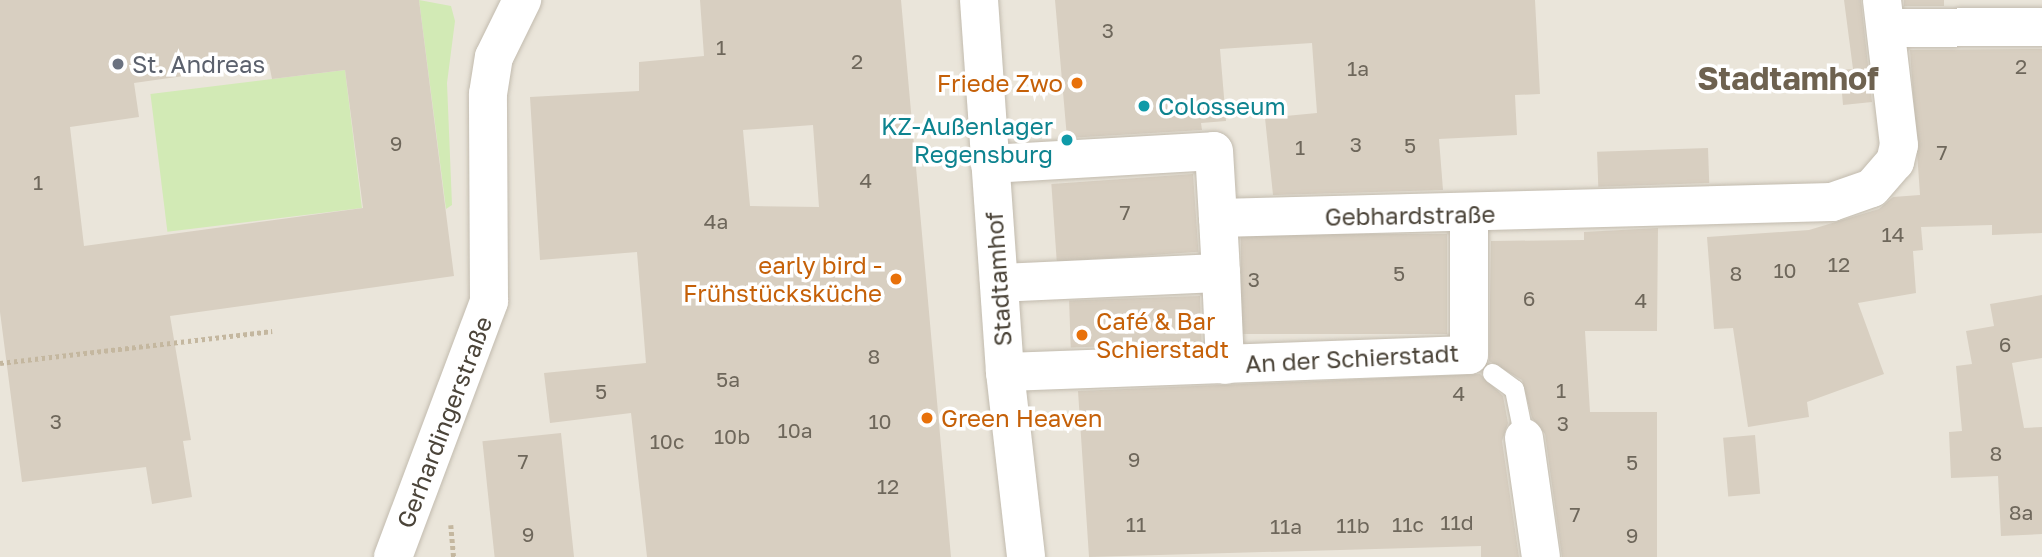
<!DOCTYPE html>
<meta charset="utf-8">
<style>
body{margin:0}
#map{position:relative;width:2042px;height:557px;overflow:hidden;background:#f6f3ec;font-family:"Golos Text",sans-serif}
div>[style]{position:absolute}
.residential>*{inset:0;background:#eae5da;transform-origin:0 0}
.green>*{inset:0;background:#d2eab5;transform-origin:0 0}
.building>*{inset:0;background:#d8cfc1;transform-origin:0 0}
.path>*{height:4.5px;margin-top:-2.25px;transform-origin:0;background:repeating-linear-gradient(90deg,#c4b79f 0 3.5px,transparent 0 7px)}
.roads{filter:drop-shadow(0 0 2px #c2bbae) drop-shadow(0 0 2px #c2bbae)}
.lane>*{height:19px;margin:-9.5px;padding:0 9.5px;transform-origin:9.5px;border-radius:9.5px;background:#fff}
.street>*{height:38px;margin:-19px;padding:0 19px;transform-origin:19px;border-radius:19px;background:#fff}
.dots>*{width:19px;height:19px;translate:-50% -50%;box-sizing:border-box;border:4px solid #fff;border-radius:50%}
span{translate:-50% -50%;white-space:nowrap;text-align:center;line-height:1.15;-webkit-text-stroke:7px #fff;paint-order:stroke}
.number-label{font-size:21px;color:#6e675b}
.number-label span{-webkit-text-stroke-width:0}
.worship-label{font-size:24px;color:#5b616d}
.left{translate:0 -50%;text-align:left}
.food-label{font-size:24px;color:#c56008}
.right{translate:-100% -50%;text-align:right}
.culture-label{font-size:24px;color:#0d838f}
.street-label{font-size:24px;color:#4b4439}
.district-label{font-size:32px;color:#6e6250;font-weight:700}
</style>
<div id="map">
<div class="residential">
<i style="left:0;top:0;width:2042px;height:557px"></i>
</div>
<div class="green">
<i style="clip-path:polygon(419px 0,451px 6px,455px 21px,447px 83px,452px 205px,446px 209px)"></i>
<i style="left:345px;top:70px;width:139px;height:196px;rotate:83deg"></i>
</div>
<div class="building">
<i style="clip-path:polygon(evenodd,0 0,419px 0,454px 276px,170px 316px,191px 440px,183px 441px,192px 497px,152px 504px,146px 467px,22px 482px,0 312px,0 0,269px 64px,272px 79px,345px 70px,363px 208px,84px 246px,70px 127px,139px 117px,134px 83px,269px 64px)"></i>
<i style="clip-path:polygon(evenodd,700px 0,901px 0,951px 557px,647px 557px,631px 413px,550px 423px,544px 373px,646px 363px,637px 252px,540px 260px,530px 97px,639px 91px,639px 62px,704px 56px,700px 0,813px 125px,819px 207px,750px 206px,743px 130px,813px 125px)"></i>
<i style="clip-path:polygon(1055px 0,1535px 0,1540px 94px,1515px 95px,1517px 135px,1439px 139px,1443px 190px,1273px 195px,1265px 118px,1317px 113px,1312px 43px,1220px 49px,1226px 121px,1201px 123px,1202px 130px,1067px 138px)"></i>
<i style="clip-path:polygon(1844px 0,1861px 0,1872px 102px,1843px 105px,1840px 70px,1853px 69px)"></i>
<i style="left:1904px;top:0;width:40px;height:6px"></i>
<i style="clip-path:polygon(2042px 49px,2042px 233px,1992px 235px,1992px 225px,1921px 227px,1923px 250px,1913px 251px,1916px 293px,1858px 303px,1884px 374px,1807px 402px,1809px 417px,1748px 427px,1733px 328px,1714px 329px,1707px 237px,1809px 230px,1879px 209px,1893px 197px,1920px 195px,1910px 50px)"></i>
<i style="left:1708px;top:148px;width:35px;height:111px;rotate:88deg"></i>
<i style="left:1193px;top:174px;width:78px;height:142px;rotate:86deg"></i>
<i style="clip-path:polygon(1658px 228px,1657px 331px,1585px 331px,1590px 412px,1657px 412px,1657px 557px,1562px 557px,1545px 434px,1532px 418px,1522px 380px,1489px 361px,1491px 241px,1584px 240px,1584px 232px)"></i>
<i style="left:1447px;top:234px;width:100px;height:206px;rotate:90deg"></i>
<i style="clip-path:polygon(2042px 295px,2042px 358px,2012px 363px,2024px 428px,2042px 427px,2042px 534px,2001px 536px,1998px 476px,1951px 478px,1949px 432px,1962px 431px,1956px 366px,1972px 364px,1966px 331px,1994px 326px,1990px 304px)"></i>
<i style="left:1200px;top:296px;width:47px;height:131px;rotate:88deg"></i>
<i style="clip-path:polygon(1480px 374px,1503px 396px,1508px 423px,1502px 441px,1519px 557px,1481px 557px,1481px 546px,1089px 557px,1078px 391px)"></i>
<i style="left:561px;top:433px;width:125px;height:79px;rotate:84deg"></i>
<i style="left:1755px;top:435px;width:59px;height:32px;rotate:85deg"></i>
</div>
<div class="path">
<i style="left:0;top:363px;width:274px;rotate:-6.7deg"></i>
<i style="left:451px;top:525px;width:32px;rotate:85deg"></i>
</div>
<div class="roads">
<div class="lane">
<i style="left:1492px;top:373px;width:27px;rotate:36deg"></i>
<i style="left:1514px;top:389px;width:50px;rotate:78.5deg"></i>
</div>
<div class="street">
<i style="left:979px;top:0;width:373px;rotate:86deg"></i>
<i style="left:1005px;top:372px;width:186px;rotate:83.5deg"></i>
<i style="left:1887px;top:28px;width:155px;rotate:-0.4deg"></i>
<i style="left:990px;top:164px;width:224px;rotate:-3.3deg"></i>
<i style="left:1214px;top:151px;width:67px;rotate:86.6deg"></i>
<i style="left:1218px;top:218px;width:614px;rotate:-1.49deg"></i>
<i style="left:1832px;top:202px;width:42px;rotate:-19.3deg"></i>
<i style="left:1872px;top:188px;width:35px;rotate:-49deg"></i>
<i style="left:1895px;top:162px;width:17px;rotate:-77deg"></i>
<i style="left:1899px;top:145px;width:146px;rotate:-96.7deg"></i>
<i style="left:1221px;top:273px;width:92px;rotate:87.5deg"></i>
<i style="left:999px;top:283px;width:222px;rotate:-2.6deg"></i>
<i style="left:1221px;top:273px;width:55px;rotate:-93.1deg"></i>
<i style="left:1005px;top:372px;width:464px;rotate:-2.1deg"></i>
<i style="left:1469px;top:355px;width:141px;rotate:-90deg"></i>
<i style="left:1524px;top:438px;width:120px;rotate:81.9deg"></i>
<i style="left:393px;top:557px;width:273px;rotate:-69.4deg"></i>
<i style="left:489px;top:301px;width:207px;rotate:-90.3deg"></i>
<i style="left:488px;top:94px;width:37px;rotate:-81deg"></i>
<i style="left:494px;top:57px;width:64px;rotate:-63.8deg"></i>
</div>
</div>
<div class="dots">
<i style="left:118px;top:64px;background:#6b7280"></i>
<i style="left:1077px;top:83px;background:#e8710a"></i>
<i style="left:1144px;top:106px;background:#0f9aa8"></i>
<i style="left:1067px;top:140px;background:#0f9aa8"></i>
<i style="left:896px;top:279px;background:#e8710a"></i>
<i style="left:1082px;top:335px;background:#e8710a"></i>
<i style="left:927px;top:418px;background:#e8710a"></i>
</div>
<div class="number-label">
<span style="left:1108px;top:30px">3</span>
<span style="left:721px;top:47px">1</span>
<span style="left:857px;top:61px">2</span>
<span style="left:2021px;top:66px">2</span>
<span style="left:1358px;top:68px">1a</span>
<span style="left:396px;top:143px">9</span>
<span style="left:1356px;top:144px">3</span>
<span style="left:1410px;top:145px">5</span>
<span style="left:1300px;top:147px">1</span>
<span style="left:1942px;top:152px">7</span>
<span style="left:866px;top:180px">4</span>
<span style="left:38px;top:182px">1</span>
<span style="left:1125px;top:212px">7</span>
<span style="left:716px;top:221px">4a</span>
<span style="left:1893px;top:234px">14</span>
<span style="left:1839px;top:264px">12</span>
<span style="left:1785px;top:270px">10</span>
<span style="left:1399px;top:273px">5</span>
<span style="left:1736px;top:273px">8</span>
<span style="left:1254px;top:279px">3</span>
<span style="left:1529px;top:298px">6</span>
<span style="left:1641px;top:300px">4</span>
<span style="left:2005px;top:344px">6</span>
<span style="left:874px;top:356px">8</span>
<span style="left:728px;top:379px">5a</span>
<span style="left:1561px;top:390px">1</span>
<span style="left:601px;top:391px">5</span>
<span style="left:1459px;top:393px">4</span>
<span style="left:56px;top:421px">3</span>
<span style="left:880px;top:421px">10</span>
<span style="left:1563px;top:423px">3</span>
<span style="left:795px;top:430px">10a</span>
<span style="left:732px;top:436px">10b</span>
<span style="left:667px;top:441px">10c</span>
<span style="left:1996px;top:453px">8</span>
<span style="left:1134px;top:459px">9</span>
<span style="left:523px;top:461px">7</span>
<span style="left:1632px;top:462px">5</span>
<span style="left:888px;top:486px">12</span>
<span style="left:2021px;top:512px">8a</span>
<span style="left:1575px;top:514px">7</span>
<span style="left:1457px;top:522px">11d</span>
<span style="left:1136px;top:524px">11</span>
<span style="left:1408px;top:524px">11c</span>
<span style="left:1353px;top:525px">11b</span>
<span style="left:1286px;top:526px">11a</span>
<span style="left:528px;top:534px">9</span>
<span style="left:1632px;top:535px">9</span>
</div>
<div class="worship-label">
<span class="left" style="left:132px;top:64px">St. Andreas</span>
</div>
<div class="food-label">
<span class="right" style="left:1063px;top:83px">Friede Zwo</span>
<span class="right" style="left:882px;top:279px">early bird -<br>Frühstücksküche</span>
<span class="left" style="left:1096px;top:335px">Café &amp; Bar<br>Schierstadt</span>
<span class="left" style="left:941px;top:418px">Green Heaven</span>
</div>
<div class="culture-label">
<span class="left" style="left:1158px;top:106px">Colosseum</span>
<span class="right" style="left:1053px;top:140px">KZ-Außenlager<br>Regensburg</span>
</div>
<div class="street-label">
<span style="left:1410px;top:215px;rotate:-1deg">Gebhardstraße</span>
<span style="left:998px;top:279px;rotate:-94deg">Stadtamhof</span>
<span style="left:1352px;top:358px;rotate:-3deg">An der Schierstadt</span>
<span style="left:444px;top:422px;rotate:-69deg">Gerhardingerstraße</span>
</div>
<div class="district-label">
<span style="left:1788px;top:78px">Stadtamhof</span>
</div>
</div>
